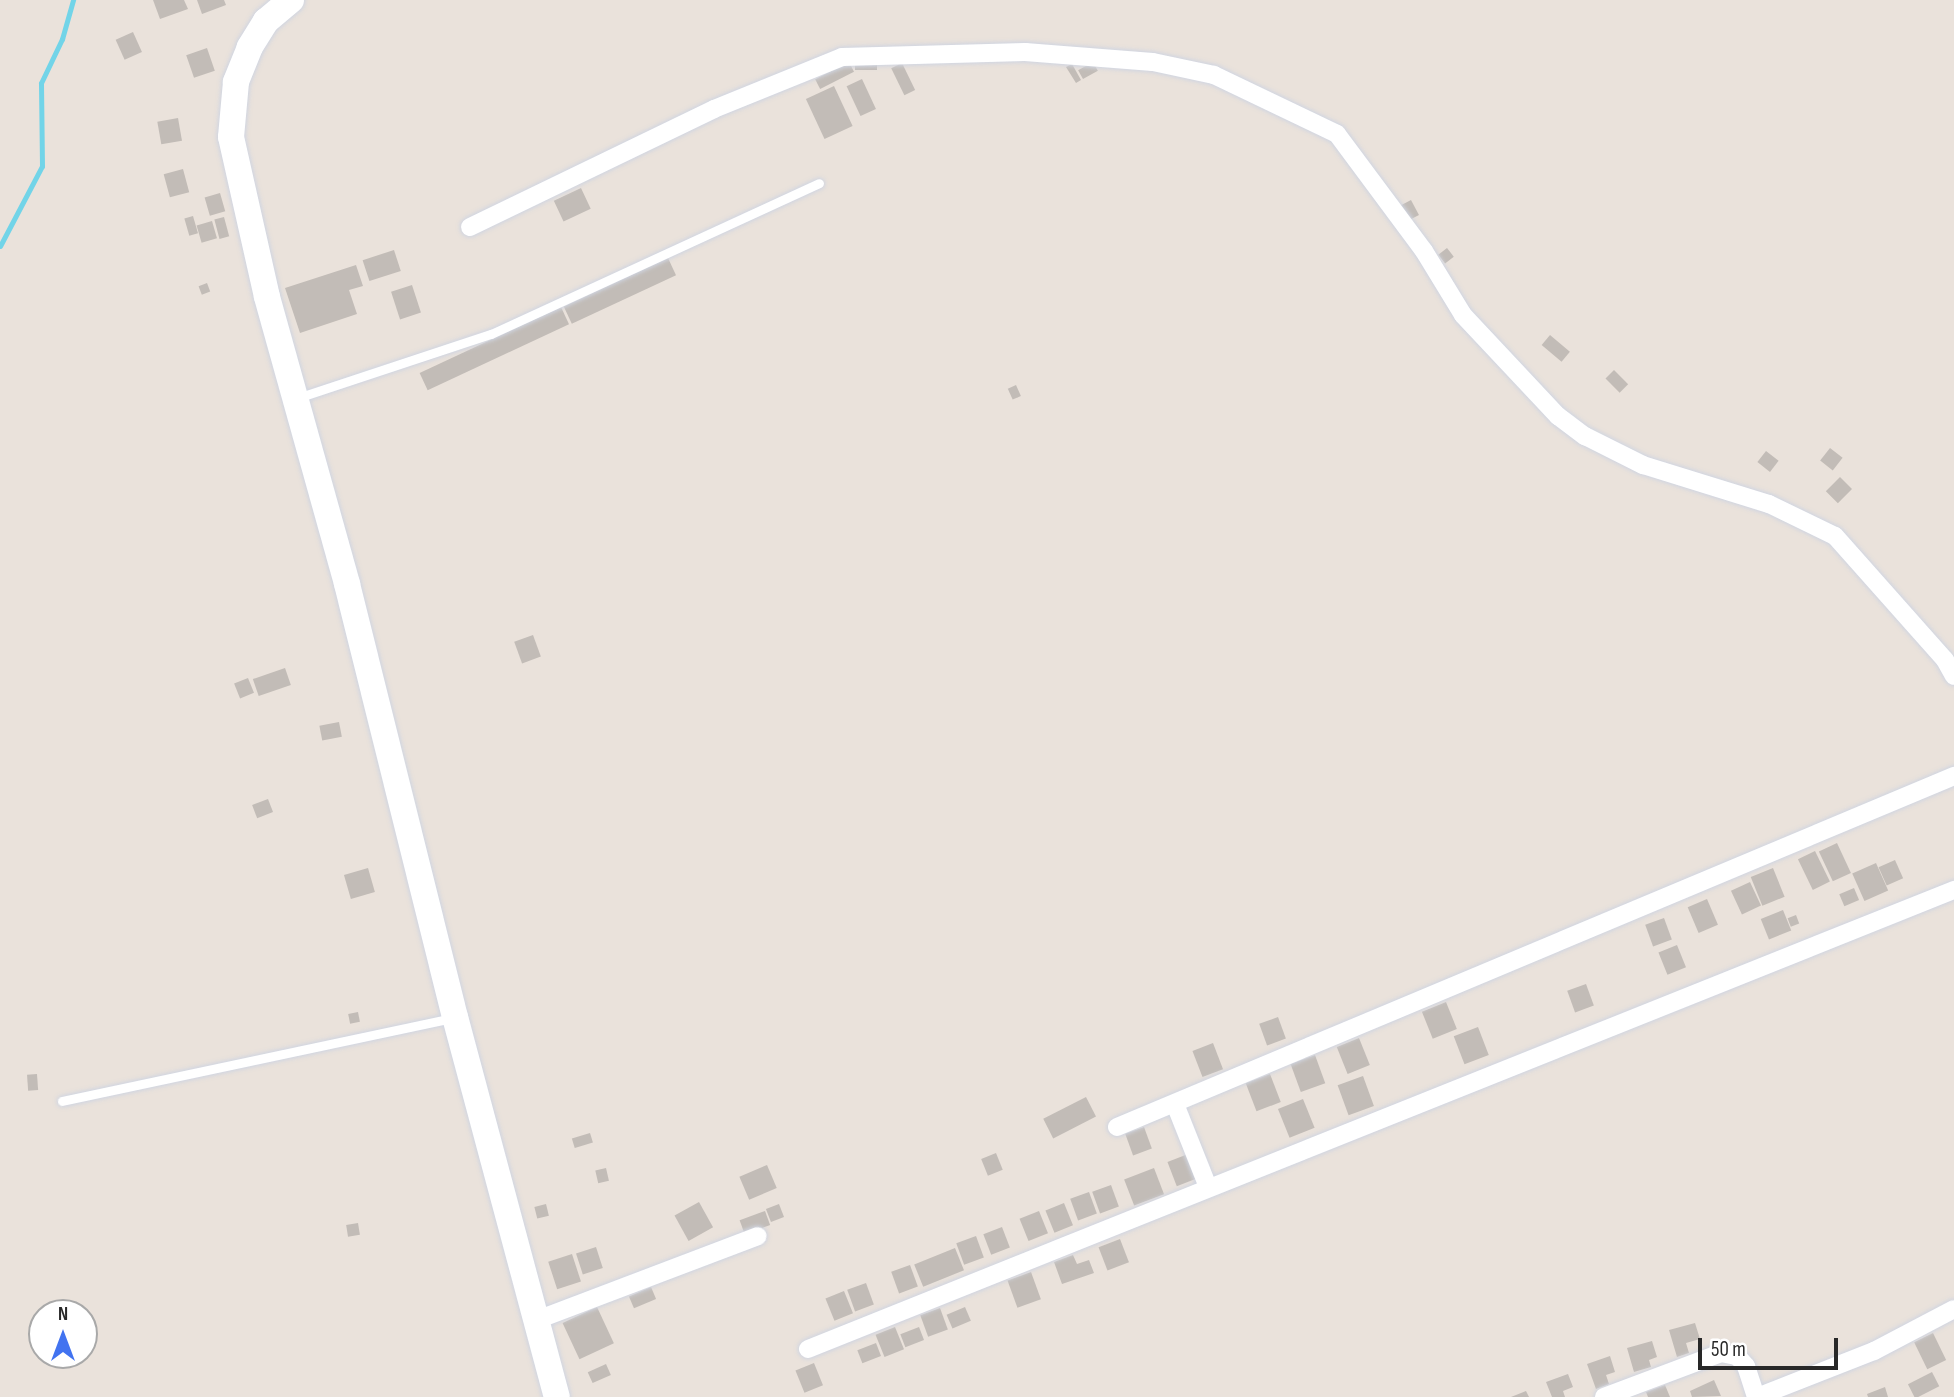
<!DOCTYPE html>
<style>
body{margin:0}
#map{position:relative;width:1954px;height:1397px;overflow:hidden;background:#eae2db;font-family:"Sofia Sans Condensed",sans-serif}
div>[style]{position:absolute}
.stream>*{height:5px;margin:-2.5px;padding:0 2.5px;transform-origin:2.5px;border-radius:2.5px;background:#72d4e8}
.building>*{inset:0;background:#c2bcb7;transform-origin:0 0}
.roads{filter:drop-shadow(0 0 2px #d0d5e1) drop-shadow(0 0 2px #d0d5e1)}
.lane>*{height:9px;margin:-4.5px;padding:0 4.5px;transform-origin:4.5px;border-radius:4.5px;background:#fff}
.street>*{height:18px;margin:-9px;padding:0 9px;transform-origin:9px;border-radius:9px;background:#fff}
.secondary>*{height:26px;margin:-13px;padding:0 13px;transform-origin:13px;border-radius:13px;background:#fff}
span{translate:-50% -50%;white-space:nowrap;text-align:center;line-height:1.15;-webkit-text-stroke:7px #fff;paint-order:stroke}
.north{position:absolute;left:28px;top:1299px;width:70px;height:70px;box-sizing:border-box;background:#fff;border:2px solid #a9a9a9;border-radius:50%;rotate:0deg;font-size:19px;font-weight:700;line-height:28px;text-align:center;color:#282828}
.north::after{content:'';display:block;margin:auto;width:24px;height:32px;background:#4273f0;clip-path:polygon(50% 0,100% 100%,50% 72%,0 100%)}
.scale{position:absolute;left:1698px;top:1338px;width:140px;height:32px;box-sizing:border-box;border:4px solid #282828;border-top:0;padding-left:9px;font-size:21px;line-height:24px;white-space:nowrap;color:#282828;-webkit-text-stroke:5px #fff;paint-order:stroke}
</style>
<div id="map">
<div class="stream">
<i style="left:0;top:246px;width:90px;rotate:-62.3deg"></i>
<i style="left:42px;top:166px;width:83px;rotate:-90.7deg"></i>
<i style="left:41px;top:83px;width:49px;rotate:-64.5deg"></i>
<i style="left:62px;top:39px;width:41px;rotate:-74.2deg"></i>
</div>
<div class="building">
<i style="clip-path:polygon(153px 0,184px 0,188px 9px,160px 19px)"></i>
<i style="clip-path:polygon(197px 0,224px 0,226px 5px,202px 14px)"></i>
<i style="left:133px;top:32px;width:22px;height:19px;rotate:66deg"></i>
<i style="left:207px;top:48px;width:24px;height:22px;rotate:71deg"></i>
<i style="left:877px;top:61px;width:9px;height:22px;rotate:90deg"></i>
<i style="left:849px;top:62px;width:11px;height:38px;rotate:63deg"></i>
<i style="left:1093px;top:62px;width:10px;height:17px;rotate:61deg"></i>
<i style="left:902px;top:63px;width:30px;height:12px;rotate:64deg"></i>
<i style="clip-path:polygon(1072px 64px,1081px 80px,1076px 83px,1066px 67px)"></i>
<i style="left:862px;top:79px;width:33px;height:17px;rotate:65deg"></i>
<i style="left:834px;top:86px;width:44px;height:31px;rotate:65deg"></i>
<i style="left:178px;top:118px;width:23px;height:21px;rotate:80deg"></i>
<i style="left:183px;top:169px;width:24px;height:20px;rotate:75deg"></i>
<i style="left:581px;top:188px;width:23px;height:30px;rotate:65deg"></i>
<i style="left:220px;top:193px;width:19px;height:16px;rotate:74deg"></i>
<i style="left:1411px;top:200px;width:17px;height:13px;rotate:62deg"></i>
<i style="left:193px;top:216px;width:18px;height:9px;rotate:74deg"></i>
<i style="left:224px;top:217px;width:20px;height:10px;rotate:75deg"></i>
<i style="left:212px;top:221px;width:18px;height:16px;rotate:74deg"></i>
<i style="left:1447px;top:248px;width:11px;height:11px;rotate:52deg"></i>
<i style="left:394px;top:250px;width:22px;height:33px;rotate:72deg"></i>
<i style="left:668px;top:258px;width:19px;height:115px;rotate:65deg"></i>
<i style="clip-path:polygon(356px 265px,363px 286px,349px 290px,357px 314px,300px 333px,285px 288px)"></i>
<i style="left:207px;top:283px;width:9px;height:9px;rotate:69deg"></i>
<i style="left:412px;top:285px;width:29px;height:22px;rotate:72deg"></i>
<i style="left:561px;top:307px;width:19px;height:156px;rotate:65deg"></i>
<i style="left:1550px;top:335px;width:26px;height:13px;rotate:40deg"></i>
<i style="left:1614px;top:370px;width:20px;height:12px;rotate:45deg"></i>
<i style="left:1016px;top:385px;width:12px;height:9px;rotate:66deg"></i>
<i style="left:1830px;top:448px;width:16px;height:16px;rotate:38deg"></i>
<i style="left:1766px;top:451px;width:16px;height:14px;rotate:38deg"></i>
<i style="left:1840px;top:477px;width:17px;height:20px;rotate:45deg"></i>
<i style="left:533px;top:635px;width:23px;height:20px;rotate:70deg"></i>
<i style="left:285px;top:668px;width:18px;height:34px;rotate:71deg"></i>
<i style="left:248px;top:678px;width:16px;height:15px;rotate:68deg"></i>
<i style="left:339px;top:722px;width:15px;height:20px;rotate:79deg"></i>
<i style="left:268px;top:799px;width:14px;height:17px;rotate:69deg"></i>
<i style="left:1837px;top:843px;width:33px;height:20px;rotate:65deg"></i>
<i style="left:1815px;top:851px;width:34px;height:19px;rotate:64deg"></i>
<i style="left:1895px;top:860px;width:20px;height:18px;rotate:66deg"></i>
<i style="left:1876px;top:863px;width:30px;height:26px;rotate:66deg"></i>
<i style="left:368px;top:868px;width:25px;height:25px;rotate:74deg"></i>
<i style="left:1773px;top:868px;width:31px;height:24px;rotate:68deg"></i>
<i style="left:1750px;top:882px;width:26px;height:21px;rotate:65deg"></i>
<i style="left:1854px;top:888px;width:13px;height:16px;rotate:67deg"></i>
<i style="left:1707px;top:899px;width:28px;height:21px;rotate:67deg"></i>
<i style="left:1783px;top:910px;width:22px;height:24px;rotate:68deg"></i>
<i style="left:1796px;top:915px;width:9px;height:9px;rotate:69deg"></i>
<i style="left:1664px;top:918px;width:23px;height:20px;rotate:70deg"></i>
<i style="left:1677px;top:945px;width:24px;height:20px;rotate:68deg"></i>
<i style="left:1586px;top:984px;width:23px;height:20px;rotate:70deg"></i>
<i style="left:1446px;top:1002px;width:29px;height:26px;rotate:68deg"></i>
<i style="left:358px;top:1012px;width:10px;height:10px;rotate:79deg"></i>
<i style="left:1278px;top:1017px;width:23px;height:20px;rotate:70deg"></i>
<i style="left:1478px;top:1027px;width:30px;height:26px;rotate:69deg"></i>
<i style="left:1359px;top:1038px;width:29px;height:24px;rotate:68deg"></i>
<i style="left:1213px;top:1043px;width:28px;height:22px;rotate:69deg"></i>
<i style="left:1315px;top:1055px;width:30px;height:26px;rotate:70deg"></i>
<i style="left:37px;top:1074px;width:16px;height:10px;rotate:86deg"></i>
<i style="left:1270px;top:1074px;width:30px;height:26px;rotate:69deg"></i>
<i style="left:1363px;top:1076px;width:32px;height:27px;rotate:70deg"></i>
<i style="left:1086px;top:1097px;width:22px;height:48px;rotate:63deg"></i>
<i style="left:1303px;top:1099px;width:31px;height:27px;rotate:68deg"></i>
<i style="left:1144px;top:1127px;width:23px;height:20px;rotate:70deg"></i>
<i style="left:590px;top:1133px;width:10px;height:19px;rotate:73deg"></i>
<i style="left:996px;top:1153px;width:18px;height:16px;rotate:68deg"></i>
<i style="left:1188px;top:1154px;width:26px;height:22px;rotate:69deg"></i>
<i style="left:767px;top:1165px;width:25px;height:30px;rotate:67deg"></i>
<i style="left:606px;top:1168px;width:13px;height:11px;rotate:77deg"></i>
<i style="left:1154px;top:1168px;width:28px;height:32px;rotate:69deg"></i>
<i style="left:1111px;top:1185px;width:23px;height:20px;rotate:70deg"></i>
<i style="left:1089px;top:1192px;width:23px;height:20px;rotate:70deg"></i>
<i style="left:699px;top:1202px;width:29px;height:28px;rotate:61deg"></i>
<i style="left:1064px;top:1203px;width:24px;height:20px;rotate:68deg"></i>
<i style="left:546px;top:1204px;width:12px;height:12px;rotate:76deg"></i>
<i style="left:779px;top:1204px;width:14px;height:14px;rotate:69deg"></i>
<i style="left:765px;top:1211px;width:15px;height:27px;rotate:70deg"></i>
<i style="left:1039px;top:1211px;width:24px;height:21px;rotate:68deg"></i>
<i style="left:358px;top:1223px;width:12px;height:12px;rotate:81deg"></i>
<i style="left:1002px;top:1227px;width:22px;height:20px;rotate:69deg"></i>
<i style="left:976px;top:1236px;width:23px;height:21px;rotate:70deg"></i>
<i style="left:1120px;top:1239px;width:25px;height:23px;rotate:69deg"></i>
<i style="left:596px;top:1247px;width:22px;height:21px;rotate:72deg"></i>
<i style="left:955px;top:1248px;width:24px;height:44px;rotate:68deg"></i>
<i style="left:572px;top:1254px;width:29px;height:25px;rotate:72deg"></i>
<i style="clip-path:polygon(1073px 1255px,1077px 1264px,1089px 1260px,1094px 1273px,1062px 1284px,1054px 1262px)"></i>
<i style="left:910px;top:1265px;width:23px;height:20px;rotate:70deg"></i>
<i style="left:1031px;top:1272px;width:29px;height:25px;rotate:70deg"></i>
<i style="left:866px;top:1283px;width:23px;height:20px;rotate:70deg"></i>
<i style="left:651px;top:1287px;width:13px;height:24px;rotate:67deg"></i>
<i style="left:844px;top:1291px;width:24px;height:20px;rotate:68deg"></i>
<i style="left:597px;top:1307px;width:40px;height:38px;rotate:65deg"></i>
<i style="left:965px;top:1307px;width:15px;height:20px;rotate:67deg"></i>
<i style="left:940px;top:1308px;width:23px;height:21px;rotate:70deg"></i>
<i style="clip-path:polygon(1695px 1323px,1700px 1339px,1686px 1343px,1689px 1353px,1677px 1357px,1669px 1330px)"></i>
<i style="left:895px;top:1327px;width:24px;height:21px;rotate:68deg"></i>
<i style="left:919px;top:1327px;width:14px;height:20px;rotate:69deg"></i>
<i style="left:1933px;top:1333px;width:30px;height:21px;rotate:64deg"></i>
<i style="clip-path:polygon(1652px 1341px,1657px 1357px,1649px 1360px,1651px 1367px,1634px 1372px,1627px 1348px)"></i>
<i style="left:876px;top:1343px;width:14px;height:20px;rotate:69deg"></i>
<i style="clip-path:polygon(1610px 1356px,1615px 1372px,1606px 1375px,1609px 1384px,1596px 1389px,1587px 1364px)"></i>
<i style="left:814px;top:1363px;width:24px;height:20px;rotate:68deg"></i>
<i style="left:606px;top:1364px;width:12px;height:20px;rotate:66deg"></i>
<i style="left:1932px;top:1372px;width:16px;height:27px;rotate:63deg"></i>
<i style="clip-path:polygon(1568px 1374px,1573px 1387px,1563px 1391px,1565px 1397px,1552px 1397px,1546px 1382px)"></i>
<i style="clip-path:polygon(1714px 1380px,1721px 1396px,1692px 1397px,1690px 1391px)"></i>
<i style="clip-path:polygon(1665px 1385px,1670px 1397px,1648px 1397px,1646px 1392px)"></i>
<i style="clip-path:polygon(1885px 1387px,1888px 1397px,1868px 1397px,1867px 1394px)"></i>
<i style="clip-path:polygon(1526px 1391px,1529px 1397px,1511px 1397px)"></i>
</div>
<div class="roads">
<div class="lane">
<i style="left:297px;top:398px;width:204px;rotate:-18.3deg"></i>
<i style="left:491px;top:334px;width:361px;rotate:-24.7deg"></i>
<i style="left:62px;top:1101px;width:400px;rotate:-12deg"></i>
</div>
<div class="street">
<i style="left:470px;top:227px;width:271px;rotate:-25.8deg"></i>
<i style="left:714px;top:109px;width:138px;rotate:-22.1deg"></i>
<i style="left:842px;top:57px;width:183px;rotate:-1.6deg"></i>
<i style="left:1025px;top:52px;width:128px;rotate:4.5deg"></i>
<i style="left:1153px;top:62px;width:62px;rotate:12deg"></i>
<i style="left:1214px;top:75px;width:136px;rotate:25.6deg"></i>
<i style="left:1337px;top:134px;width:146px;rotate:53.4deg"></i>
<i style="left:1424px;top:251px;width:75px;rotate:58.6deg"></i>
<i style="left:1463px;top:315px;width:139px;rotate:46.8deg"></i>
<i style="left:1558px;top:416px;width:34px;rotate:37deg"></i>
<i style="left:1585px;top:436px;width:65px;rotate:26.6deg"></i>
<i style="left:1643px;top:465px;width:132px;rotate:17.2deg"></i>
<i style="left:1769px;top:504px;width:73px;rotate:25.9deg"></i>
<i style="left:1835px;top:536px;width:166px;rotate:48.4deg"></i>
<i style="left:1945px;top:660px;width:18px;rotate:61deg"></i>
<i style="left:1175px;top:1104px;width:89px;rotate:68.3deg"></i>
<i style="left:1117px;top:1127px;width:908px;rotate:-22.75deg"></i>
<i style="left:537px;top:1320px;width:236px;rotate:-20.8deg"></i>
<i style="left:808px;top:1349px;width:1235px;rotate:-21.83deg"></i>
<i style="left:1604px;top:1397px;width:125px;rotate:-20.6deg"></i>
<i style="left:1721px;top:1353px;width:16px;rotate:11deg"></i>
<i style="left:1737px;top:1356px;width:13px;rotate:48deg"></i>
<i style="left:1746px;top:1366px;width:33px;rotate:72deg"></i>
<i style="left:1757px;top:1397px;width:126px;rotate:-21.5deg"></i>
<i style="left:1874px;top:1351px;width:90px;rotate:-27.7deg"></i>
</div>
<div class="secondary">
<i style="left:291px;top:0;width:33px;rotate:140deg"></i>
<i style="left:266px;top:21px;width:31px;rotate:122deg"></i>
<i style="left:250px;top:47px;width:38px;rotate:112deg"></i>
<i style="left:236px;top:82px;width:55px;rotate:95.2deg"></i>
<i style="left:231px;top:137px;width:164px;rotate:77.3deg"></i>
<i style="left:267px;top:297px;width:298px;rotate:74.4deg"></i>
<i style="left:347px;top:584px;width:446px;rotate:76deg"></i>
<i style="left:455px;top:1017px;width:393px;rotate:75deg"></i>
</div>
</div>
<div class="north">N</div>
<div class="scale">50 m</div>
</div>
